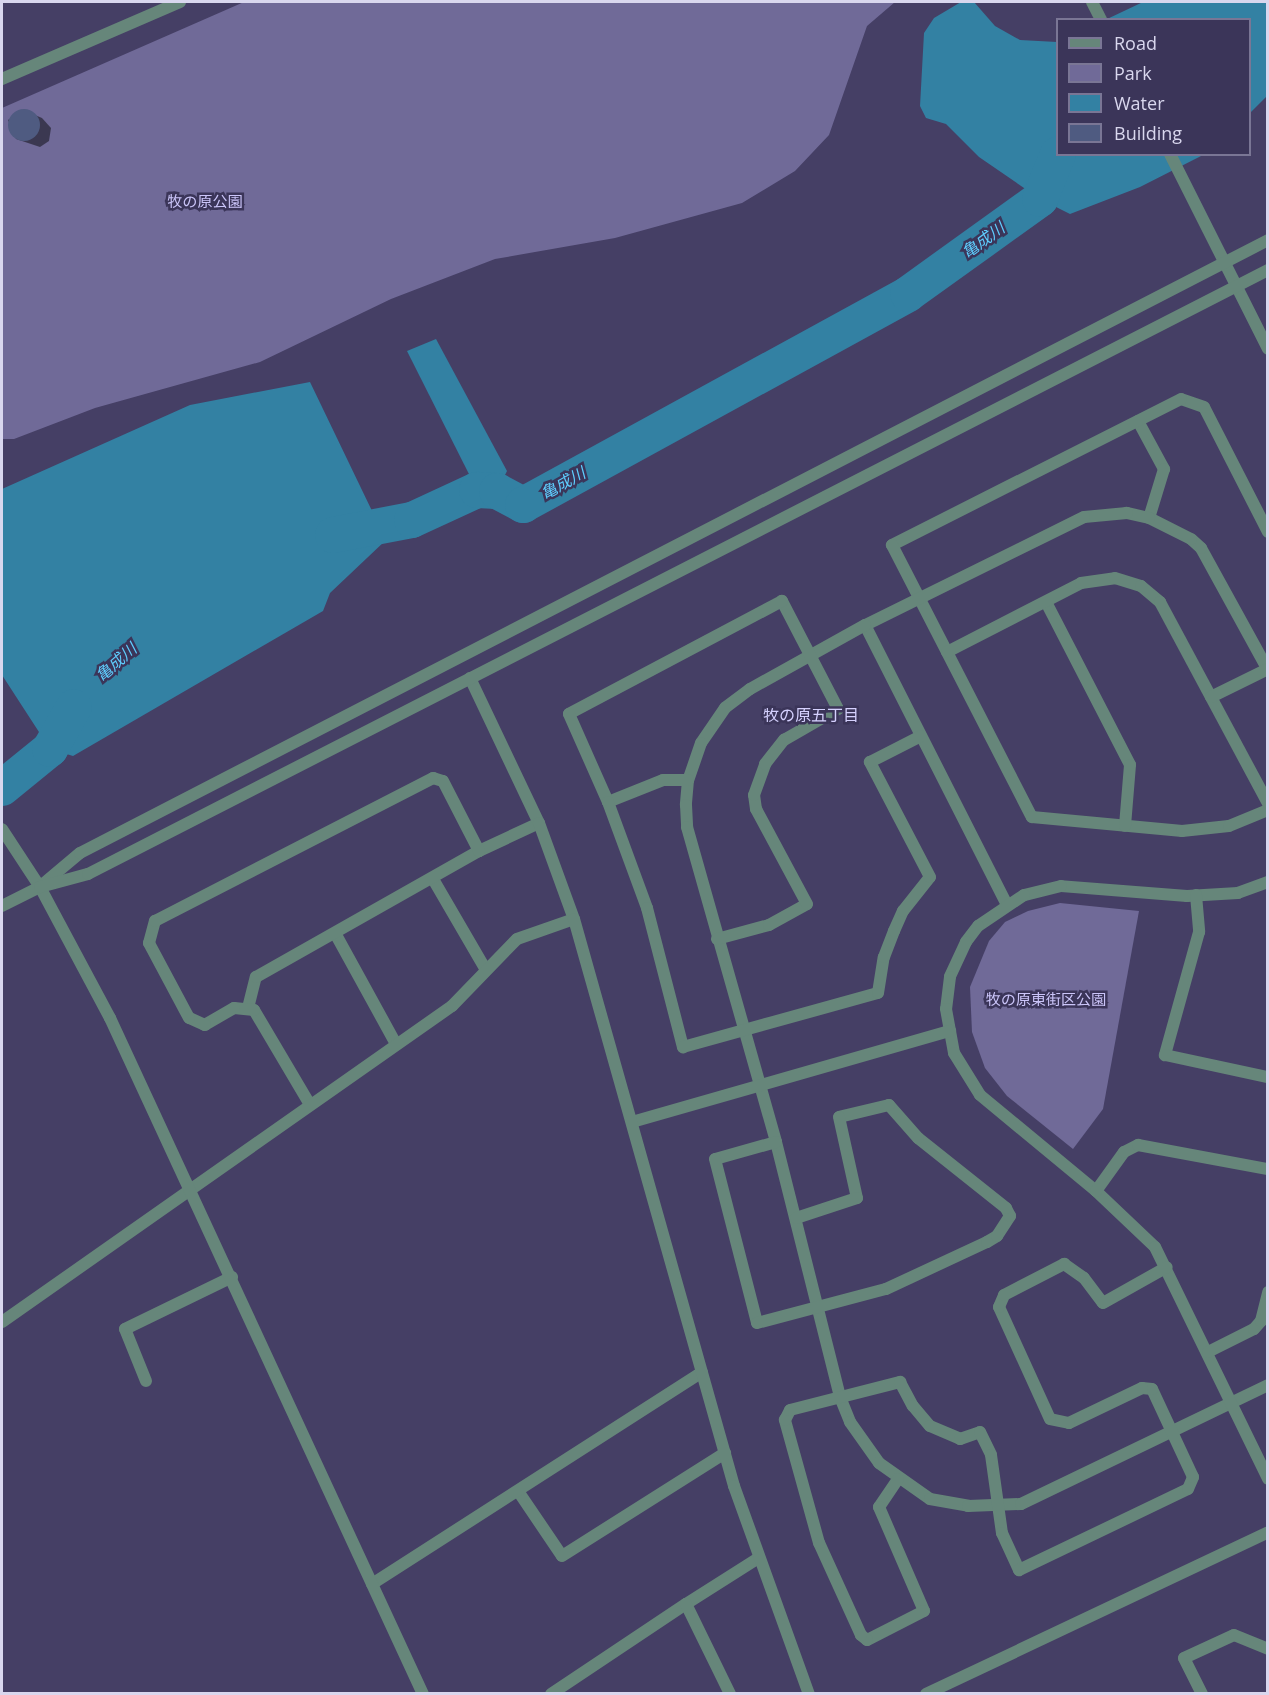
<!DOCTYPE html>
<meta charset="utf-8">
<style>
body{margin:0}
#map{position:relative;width:1269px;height:1695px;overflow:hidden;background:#453f65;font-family:"Open Sans","Noto Sans JP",sans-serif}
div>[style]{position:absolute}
.green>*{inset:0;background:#706a98}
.water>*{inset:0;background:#3381a3}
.shadow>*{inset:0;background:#0007}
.river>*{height:36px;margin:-18px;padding:0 18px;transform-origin:18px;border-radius:18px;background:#3381a3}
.building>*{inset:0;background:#4f5b81}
.round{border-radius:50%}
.minor>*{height:12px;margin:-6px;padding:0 6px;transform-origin:6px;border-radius:6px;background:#66867a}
.tertiary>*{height:12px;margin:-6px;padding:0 6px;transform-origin:6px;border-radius:6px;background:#66867a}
span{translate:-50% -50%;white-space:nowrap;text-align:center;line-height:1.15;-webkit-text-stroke:5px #3b3559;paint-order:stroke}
.park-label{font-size:15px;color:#cbc5f9}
.water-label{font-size:16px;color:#5ecdfd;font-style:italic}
.neighbourhood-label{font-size:16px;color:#d5d1fe}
.frame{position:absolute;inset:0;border:3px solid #d9d7ee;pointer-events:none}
.legend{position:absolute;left:1056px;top:18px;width:195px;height:138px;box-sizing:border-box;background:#3b3559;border:2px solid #7a7695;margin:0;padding:8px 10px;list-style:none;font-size:18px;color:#d9d7ee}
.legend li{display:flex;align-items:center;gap:12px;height:30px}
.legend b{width:30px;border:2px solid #7a7695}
</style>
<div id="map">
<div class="green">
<i style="clip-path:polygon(244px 2px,895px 2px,867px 26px,829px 135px,795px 171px,742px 203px,615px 238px,495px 259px,391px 299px,260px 362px,95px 408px,14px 439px,2px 439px,2px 108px)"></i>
<i style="clip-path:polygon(1060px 903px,1139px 911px,1103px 1109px,1073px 1149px,1007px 1096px,985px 1068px,972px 1032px,970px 987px,989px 941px,1005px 922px,1028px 911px)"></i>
</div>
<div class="water">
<i style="clip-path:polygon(961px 2px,974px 2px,995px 26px,1020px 40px,1057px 42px,1058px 154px,1203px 155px,1140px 187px,1070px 214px,1040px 199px,979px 157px,946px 124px,926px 118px,920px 106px,924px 33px,934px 18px)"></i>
<i style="clip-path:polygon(1143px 2px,1267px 2px,1267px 96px,1250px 113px,1250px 20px,1105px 20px)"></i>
<i style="clip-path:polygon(436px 339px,507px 471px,497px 491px,477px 490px,407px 351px)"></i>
<i style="clip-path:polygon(310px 382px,386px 540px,330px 593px,323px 611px,73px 756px,50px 749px,2px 675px,2px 489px,190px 405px)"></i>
</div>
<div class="shadow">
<i style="clip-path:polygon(23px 110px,42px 118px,51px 128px,49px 141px,40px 147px,16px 139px,8px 120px)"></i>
</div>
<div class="river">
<i style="left:333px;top:535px;width:80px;rotate:-10.8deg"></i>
<i style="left:412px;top:520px;width:72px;rotate:-24.8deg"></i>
<i style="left:477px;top:490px;width:20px;rotate:3deg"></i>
<i style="left:497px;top:491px;width:30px;rotate:28deg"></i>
<i style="left:523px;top:505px;width:439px;rotate:-28.7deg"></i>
<i style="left:908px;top:294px;width:163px;rotate:-35.7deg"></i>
<i style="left:1040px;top:199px;width:48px;rotate:-68.2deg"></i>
<i style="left:2px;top:788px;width:62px;rotate:-39.1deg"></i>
<i style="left:50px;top:749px;width:48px;rotate:-60.3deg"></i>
</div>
<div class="building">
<i class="round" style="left:8px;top:109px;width:32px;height:32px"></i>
</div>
<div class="minor">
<i style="left:1138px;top:421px;width:55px;rotate:61.6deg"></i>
<i style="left:1164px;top:469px;width:51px;rotate:107deg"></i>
<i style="left:1268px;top:532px;width:140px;rotate:-117.1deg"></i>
<i style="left:1204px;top:407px;width:24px;rotate:-161deg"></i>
<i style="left:1181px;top:399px;width:324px;rotate:153.2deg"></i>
<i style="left:892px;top:545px;width:306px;rotate:62.8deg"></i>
<i style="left:1032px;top:817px;width:151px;rotate:5.3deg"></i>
<i style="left:1182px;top:831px;width:47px;rotate:-6.1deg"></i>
<i style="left:1229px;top:826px;width:42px;rotate:-22.3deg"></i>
<i style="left:1046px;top:602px;width:183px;rotate:62.7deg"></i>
<i style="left:1130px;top:765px;width:61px;rotate:94.7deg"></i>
<i style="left:865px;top:625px;width:314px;rotate:63.1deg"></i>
<i style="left:947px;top:652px;width:151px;rotate:-27.2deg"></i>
<i style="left:1081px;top:583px;width:34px;rotate:-8deg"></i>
<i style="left:1115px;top:578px;width:27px;rotate:17deg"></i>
<i style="left:1141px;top:586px;width:25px;rotate:40deg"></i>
<i style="left:1160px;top:602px;width:228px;rotate:61.8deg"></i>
<i style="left:1268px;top:670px;width:139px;rotate:-118.8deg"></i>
<i style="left:1201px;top:548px;width:13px;rotate:-138deg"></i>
<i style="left:1191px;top:539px;width:47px;rotate:-153.4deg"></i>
<i style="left:1149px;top:518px;width:23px;rotate:-167deg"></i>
<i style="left:1127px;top:513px;width:43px;rotate:174.7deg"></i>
<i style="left:1084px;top:517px;width:244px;rotate:153.7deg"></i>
<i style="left:865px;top:625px;width:132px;rotate:150.9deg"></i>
<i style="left:750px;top:689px;width:31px;rotate:143deg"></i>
<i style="left:725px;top:708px;width:42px;rotate:124.4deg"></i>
<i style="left:701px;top:743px;width:39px;rotate:109deg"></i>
<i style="left:688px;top:780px;width:25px;rotate:95deg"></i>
<i style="left:686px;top:805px;width:22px;rotate:87deg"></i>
<i style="left:687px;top:827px;width:327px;rotate:74.2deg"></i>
<i style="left:776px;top:1142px;width:263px;rotate:75.9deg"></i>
<i style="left:840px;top:1397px;width:27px;rotate:68deg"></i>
<i style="left:850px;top:1422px;width:50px;rotate:54.7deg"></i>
<i style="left:879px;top:1463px;width:62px;rotate:35.2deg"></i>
<i style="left:930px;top:1499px;width:39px;rotate:10deg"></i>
<i style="left:968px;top:1506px;width:53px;rotate:-2.2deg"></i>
<i style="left:1021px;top:1504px;width:274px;rotate:-25.7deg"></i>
<i style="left:1211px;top:697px;width:64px;rotate:-26.2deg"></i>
<i style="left:608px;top:802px;width:59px;rotate:-21.8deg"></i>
<i style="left:663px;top:780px;width:25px"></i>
<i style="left:433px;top:879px;width:105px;rotate:59.8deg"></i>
<i style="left:1268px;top:882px;width:32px;rotate:160deg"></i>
<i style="left:1238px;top:893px;width:51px;rotate:176.6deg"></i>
<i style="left:1187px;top:896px;width:126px;rotate:-175.5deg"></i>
<i style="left:1061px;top:886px;width:38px;rotate:166deg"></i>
<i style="left:1024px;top:895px;width:55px;rotate:146deg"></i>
<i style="left:978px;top:926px;width:20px;rotate:127deg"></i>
<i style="left:966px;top:942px;width:38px;rotate:115deg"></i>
<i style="left:950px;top:977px;width:32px;rotate:97deg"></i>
<i style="left:946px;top:1009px;width:45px;rotate:79.7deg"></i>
<i style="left:954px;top:1053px;width:49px;rotate:58.2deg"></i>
<i style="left:980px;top:1095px;width:151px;rotate:39.6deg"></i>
<i style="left:1096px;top:1191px;width:81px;rotate:43.5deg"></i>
<i style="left:1155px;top:1247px;width:258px;rotate:64deg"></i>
<i style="left:1196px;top:895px;width:37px;rotate:85deg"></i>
<i style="left:1199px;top:932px;width:128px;rotate:105.5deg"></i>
<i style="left:1165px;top:1055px;width:105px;rotate:12.1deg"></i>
<i style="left:335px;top:933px;width:127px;rotate:61.2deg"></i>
<i style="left:717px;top:939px;width:54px;rotate:-15.1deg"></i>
<i style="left:769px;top:925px;width:43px;rotate:-28.9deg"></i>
<i style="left:807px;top:904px;width:108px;rotate:-118.2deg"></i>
<i style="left:756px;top:809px;width:14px;rotate:-98deg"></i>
<i style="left:754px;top:795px;width:33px;rotate:-70deg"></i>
<i style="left:765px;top:764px;width:31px;rotate:-52deg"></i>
<i style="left:784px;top:740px;width:62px;rotate:-29.9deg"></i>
<i style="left:838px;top:709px;width:122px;rotate:-117.4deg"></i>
<i style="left:782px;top:601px;width:241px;rotate:152.1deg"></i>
<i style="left:569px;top:714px;width:96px;rotate:66.1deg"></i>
<i style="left:608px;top:802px;width:113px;rotate:69.8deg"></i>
<i style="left:647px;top:908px;width:144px;rotate:75.5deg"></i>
<i style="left:683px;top:1047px;width:202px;rotate:-15.5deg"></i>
<i style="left:878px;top:993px;width:36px;rotate:-81deg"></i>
<i style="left:884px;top:957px;width:28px;rotate:-69deg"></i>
<i style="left:894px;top:931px;width:22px;rotate:-66deg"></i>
<i style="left:903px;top:911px;width:43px;rotate:-51.5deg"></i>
<i style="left:930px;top:877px;width:130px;rotate:-117.6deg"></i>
<i style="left:870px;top:762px;width:57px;rotate:-27deg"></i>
<i style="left:248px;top:1008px;width:32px;rotate:-76deg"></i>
<i style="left:256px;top:977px;width:256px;rotate:-29.5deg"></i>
<i style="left:479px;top:851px;width:66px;rotate:-25deg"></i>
<i style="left:309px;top:1103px;width:108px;rotate:-120.6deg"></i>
<i style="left:254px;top:1010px;width:20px;rotate:-174deg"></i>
<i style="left:234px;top:1008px;width:34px;rotate:150deg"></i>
<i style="left:205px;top:1025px;width:17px;rotate:-156deg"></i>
<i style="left:189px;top:1018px;width:85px;rotate:-118.1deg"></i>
<i style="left:149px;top:943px;width:23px;rotate:-75deg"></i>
<i style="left:155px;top:921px;width:313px;rotate:-27.2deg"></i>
<i style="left:433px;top:778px;width:10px;rotate:17deg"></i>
<i style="left:443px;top:781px;width:79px;rotate:62.8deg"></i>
<i style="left:632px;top:1122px;width:331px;rotate:-16deg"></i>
<i style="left:776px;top:1142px;width:63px;rotate:164.4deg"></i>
<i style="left:715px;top:1159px;width:169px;rotate:75.6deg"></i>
<i style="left:757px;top:1323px;width:133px;rotate:-14.8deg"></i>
<i style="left:886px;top:1289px;width:111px;rotate:-25deg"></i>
<i style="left:987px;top:1242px;width:12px;rotate:-31deg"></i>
<i style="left:997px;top:1236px;width:24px;rotate:-57deg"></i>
<i style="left:1010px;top:1216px;width:9px;rotate:-117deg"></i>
<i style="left:1006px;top:1208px;width:112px;rotate:-141.5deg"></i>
<i style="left:918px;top:1138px;width:44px;rotate:-131.3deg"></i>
<i style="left:889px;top:1105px;width:51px;rotate:166.5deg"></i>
<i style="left:839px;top:1117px;width:83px;rotate:77.5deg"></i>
<i style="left:857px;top:1198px;width:64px;rotate:161.8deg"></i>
<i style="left:1096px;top:1191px;width:48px;rotate:-54.3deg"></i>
<i style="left:1124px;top:1152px;width:16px;rotate:-27deg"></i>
<i style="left:1138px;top:1145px;width:132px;rotate:10.5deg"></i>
<i style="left:2px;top:1322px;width:550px;rotate:-35.08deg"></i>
<i style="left:452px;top:1006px;width:93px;rotate:-45.9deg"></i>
<i style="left:517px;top:939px;width:60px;rotate:-19.3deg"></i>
<i style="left:1208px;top:1352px;width:51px;rotate:-26.6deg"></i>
<i style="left:1254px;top:1329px;width:11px;rotate:-49deg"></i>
<i style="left:1261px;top:1321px;width:30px;rotate:-76deg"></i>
<i style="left:146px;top:1381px;width:56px;rotate:-112deg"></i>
<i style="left:125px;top:1329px;width:119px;rotate:-25.9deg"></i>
<i style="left:898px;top:1479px;width:34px;rotate:124deg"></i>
<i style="left:879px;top:1507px;width:113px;rotate:66.6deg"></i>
<i style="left:924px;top:1611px;width:64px;rotate:153deg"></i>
<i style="left:867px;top:1640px;width:8px;rotate:-140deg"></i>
<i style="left:861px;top:1635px;width:101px;rotate:-114.5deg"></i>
<i style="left:819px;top:1543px;width:128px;rotate:-105.5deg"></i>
<i style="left:785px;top:1420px;width:11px;rotate:-63deg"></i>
<i style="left:790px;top:1410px;width:114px;rotate:-14.3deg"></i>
<i style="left:900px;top:1382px;width:27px;rotate:62deg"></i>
<i style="left:913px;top:1406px;width:26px;rotate:50deg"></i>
<i style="left:930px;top:1426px;width:33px;rotate:23deg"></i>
<i style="left:960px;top:1439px;width:21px;rotate:-19deg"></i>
<i style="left:980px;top:1432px;width:25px;rotate:64deg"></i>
<i style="left:991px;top:1455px;width:79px;rotate:82deg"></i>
<i style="left:1002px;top:1533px;width:41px;rotate:65.3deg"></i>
<i style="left:1019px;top:1570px;width:187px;rotate:-25.6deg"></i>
<i style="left:1188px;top:1489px;width:13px;rotate:-67deg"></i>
<i style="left:1193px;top:1477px;width:97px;rotate:-115deg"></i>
<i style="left:1152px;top:1389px;width:10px;rotate:-174deg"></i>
<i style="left:1142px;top:1388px;width:81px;rotate:154.4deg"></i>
<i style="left:1069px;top:1423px;width:19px;rotate:-168deg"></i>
<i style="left:1050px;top:1419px;width:123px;rotate:-114.5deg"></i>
<i style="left:999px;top:1307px;width:13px;rotate:-67deg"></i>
<i style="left:1004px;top:1295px;width:68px;rotate:-27.3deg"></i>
<i style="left:1064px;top:1264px;width:24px;rotate:35deg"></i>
<i style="left:1084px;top:1278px;width:31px;rotate:53deg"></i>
<i style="left:1103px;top:1303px;width:73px;rotate:-29.4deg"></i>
<i style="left:518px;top:1491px;width:78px;rotate:55.9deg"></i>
<i style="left:562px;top:1556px;width:193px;rotate:-32.3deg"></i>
<i style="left:372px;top:1584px;width:392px;rotate:-32.7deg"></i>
<i style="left:686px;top:1604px;width:84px;rotate:-32.4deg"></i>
<i style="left:551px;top:1694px;width:162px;rotate:-33.7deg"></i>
<i style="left:686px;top:1604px;width:100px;rotate:63.9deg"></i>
<i style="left:1202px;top:1694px;width:40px;rotate:-116.6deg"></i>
<i style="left:1184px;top:1658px;width:55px;rotate:-24.7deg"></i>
<i style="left:1234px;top:1635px;width:37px;rotate:22deg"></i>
</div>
<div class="tertiary">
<i style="left:1092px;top:2px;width:20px;rotate:63deg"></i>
<i style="left:2px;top:79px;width:194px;rotate:-23.4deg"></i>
<i style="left:1170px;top:154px;width:218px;rotate:63.3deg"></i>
<i style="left:470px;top:678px;width:161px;rotate:64.6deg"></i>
<i style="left:539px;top:823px;width:102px;rotate:70deg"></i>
<i style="left:574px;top:919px;width:589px;rotate:74.24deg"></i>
<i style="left:734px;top:1486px;width:221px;rotate:70.2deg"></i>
<i style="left:2px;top:829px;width:69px;rotate:56.8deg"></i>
<i style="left:40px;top:887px;width:149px;rotate:61.9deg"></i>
<i style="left:110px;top:1018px;width:745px;rotate:65.16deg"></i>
<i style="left:43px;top:884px;width:48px;rotate:-40deg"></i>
<i style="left:80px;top:853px;width:1337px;rotate:-27.29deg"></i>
<i style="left:2px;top:906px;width:42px;rotate:-26.6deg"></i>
<i style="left:40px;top:887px;width:50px;rotate:-15.2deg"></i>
<i style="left:88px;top:874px;width:1326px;rotate:-27.11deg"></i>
<i style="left:926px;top:1694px;width:378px;rotate:-25.3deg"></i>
</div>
<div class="park-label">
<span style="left:205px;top:202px">牧の原公園</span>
<span style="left:1046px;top:1000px">牧の原東街区公園</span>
</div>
<div class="water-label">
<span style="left:983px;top:240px;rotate:-36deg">亀成川</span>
<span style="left:563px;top:483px;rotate:-29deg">亀成川</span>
<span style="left:116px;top:662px;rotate:-41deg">亀成川</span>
</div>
<div class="neighbourhood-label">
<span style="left:811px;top:715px">牧の原五丁目</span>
</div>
<div class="frame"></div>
<ul class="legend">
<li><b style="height:8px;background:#66867a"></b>Road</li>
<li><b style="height:16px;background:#706a98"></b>Park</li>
<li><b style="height:16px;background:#3381a3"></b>Water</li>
<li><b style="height:16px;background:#4f5b81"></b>Building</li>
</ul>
</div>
